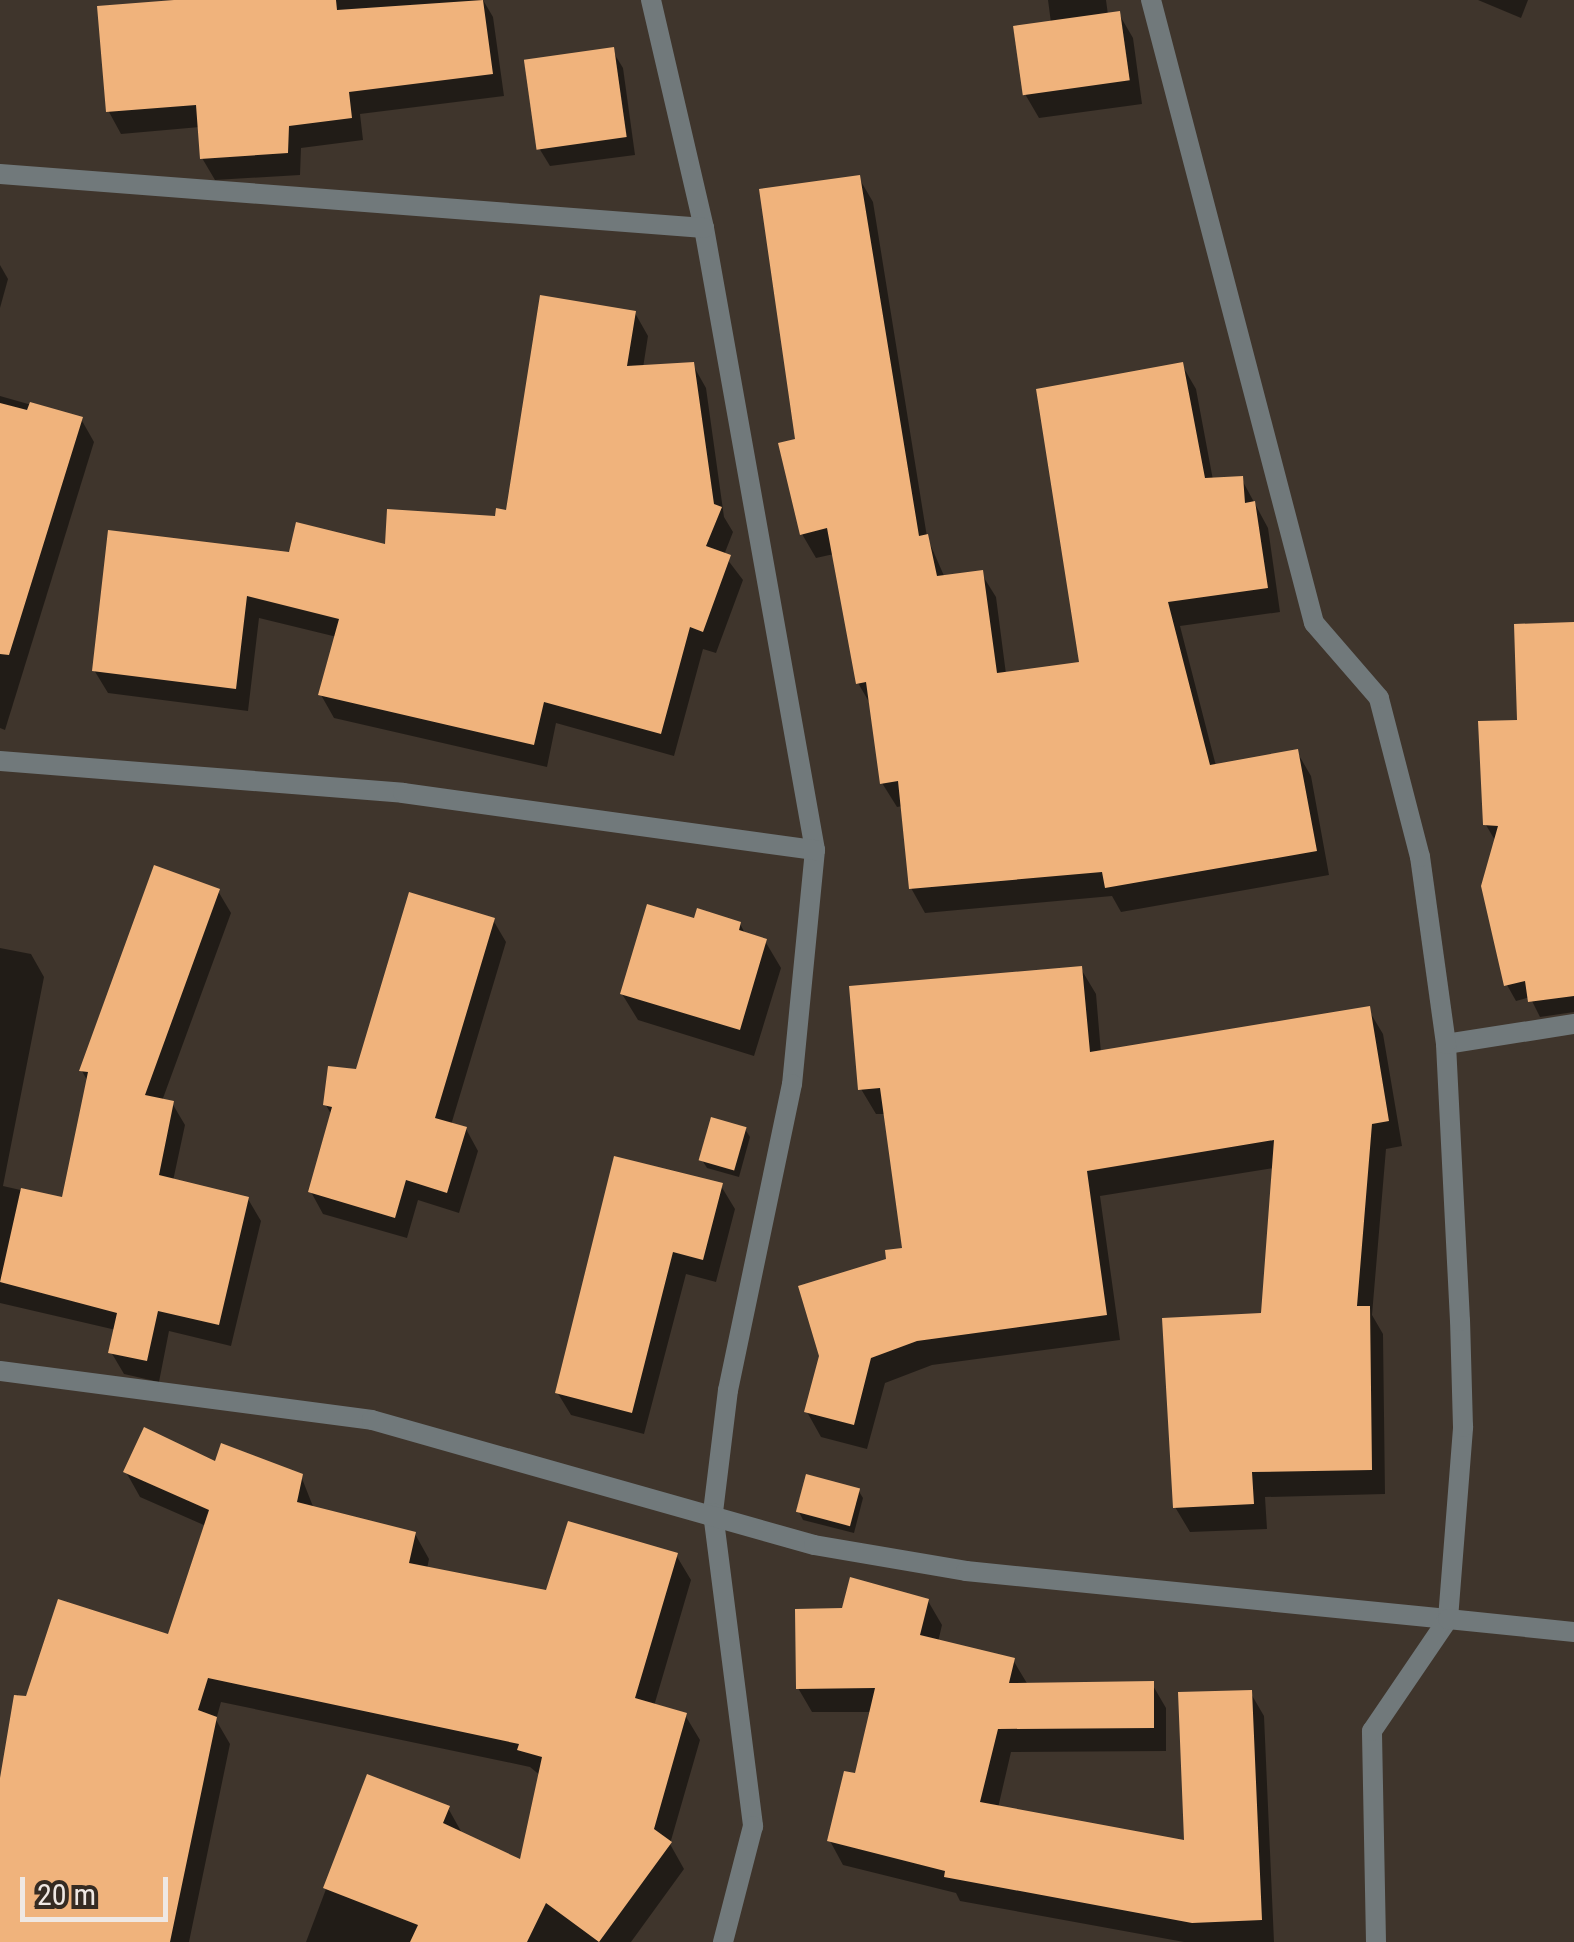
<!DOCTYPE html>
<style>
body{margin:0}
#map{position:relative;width:1574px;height:1942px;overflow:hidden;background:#3f352c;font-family:"Roboto Condensed",sans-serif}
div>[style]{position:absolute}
.shadow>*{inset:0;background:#0007}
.building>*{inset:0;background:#f0b37c;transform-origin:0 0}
.minor>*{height:20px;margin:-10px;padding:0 10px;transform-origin:10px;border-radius:10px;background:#71797b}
span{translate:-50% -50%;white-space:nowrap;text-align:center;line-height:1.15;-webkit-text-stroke:10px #352b22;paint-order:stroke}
.scale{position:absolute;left:20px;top:1877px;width:148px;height:45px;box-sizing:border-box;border:5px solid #efe8e3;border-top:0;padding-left:12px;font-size:30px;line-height:35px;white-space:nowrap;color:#efe8e3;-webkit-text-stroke:8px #352b22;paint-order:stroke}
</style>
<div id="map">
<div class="shadow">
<i style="clip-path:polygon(204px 0,483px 0,493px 17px,504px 96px,360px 114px,363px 140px,301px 148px,300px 175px,215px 180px,202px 158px,200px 127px,121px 134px,109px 112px)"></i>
<i style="clip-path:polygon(1048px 0,1106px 0,1108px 15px,1119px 14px,1133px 38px,1142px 104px,1039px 118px,1025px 94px,1051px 23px)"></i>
<i style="clip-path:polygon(1478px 0,1528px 0,1521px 18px)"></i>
<i style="clip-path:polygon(612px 50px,623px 68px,635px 155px,550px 166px,539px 148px)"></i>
<i style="clip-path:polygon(859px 178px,873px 202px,927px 537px,945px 578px,981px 573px,996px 597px,1006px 674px,1082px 664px,1182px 365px,1196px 389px,1213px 480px,1241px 478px,1268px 528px,1280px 612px,1180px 626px,1216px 766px,1297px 752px,1311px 776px,1329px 875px,1121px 912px,1112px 896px,925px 913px,911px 888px,903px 806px,897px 807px,882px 783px,872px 707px,858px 683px,834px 554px,816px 558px,802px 534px,798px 441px)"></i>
<i style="clip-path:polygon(0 265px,8px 279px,0 308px)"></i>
<i style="clip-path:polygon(635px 313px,648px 336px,643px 368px,693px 365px,706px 388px,724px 517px,733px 532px,724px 555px,743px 580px,716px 653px,703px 649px,674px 756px,556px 723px,547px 767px,334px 718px,321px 695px,337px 637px,259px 618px,248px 711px,108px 693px,94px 670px,291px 554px,388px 548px,508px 514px)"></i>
<i style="clip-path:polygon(0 396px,81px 419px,94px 442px,5px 730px,0 728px)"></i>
<i style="clip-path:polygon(1574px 624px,1574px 1012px,1540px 1017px,1530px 997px,1516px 1001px,1507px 985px,1496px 842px,1486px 825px,1519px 722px)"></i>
<i style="clip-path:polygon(218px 891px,231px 913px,162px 1101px,172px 1103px,185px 1125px,173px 1181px,248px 1199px,261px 1221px,231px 1346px,169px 1331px,159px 1382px,124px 1374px,111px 1352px,116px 1330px,0 1303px,0 948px,31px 954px,44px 977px,3px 1186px,64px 1200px,88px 1082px,82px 1071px)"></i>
<i style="clip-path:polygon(493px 920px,506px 942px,451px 1125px,466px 1129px,478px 1151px,459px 1213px,418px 1200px,407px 1238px,323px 1214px,311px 1192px,332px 1116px,326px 1105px)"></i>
<i style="clip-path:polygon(695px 921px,740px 924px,746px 935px,765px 941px,781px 968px,754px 1056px,638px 1020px,622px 994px)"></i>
<i style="clip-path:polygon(1081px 969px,1096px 994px,1101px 1053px,1368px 1009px,1383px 1034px,1402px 1146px,1386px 1149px,1372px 1315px,1383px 1334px,1385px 1494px,1265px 1497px,1267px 1529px,1190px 1532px,1175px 1507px,1263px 1315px,1274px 1168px,1100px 1196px,1120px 1340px,932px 1365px,885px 1383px,867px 1449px,821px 1437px,807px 1412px,889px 1261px,905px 1250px,886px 1114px,876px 1114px,861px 1089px)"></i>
<i style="clip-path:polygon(745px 1129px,750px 1137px,739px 1177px,707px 1168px,702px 1160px)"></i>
<i style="clip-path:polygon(721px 1186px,735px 1209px,716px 1282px,686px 1274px,644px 1434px,571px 1415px,557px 1392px)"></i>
<i style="clip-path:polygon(216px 1464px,301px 1476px,314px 1509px,415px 1534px,429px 1559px,427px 1569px,548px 1593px,676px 1555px,691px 1580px,654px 1706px,685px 1715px,700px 1740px,670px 1844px,684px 1869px,631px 1942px,306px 1942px,368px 1778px,448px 1808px,462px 1833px,522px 1863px,541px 1776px,530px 1767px,221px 1702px,216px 1720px,230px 1744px,189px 1942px,0 1942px,0 1799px,17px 1694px,25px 1708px,170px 1637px,206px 1526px,140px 1497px,126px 1472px)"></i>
<i style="clip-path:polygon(858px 1490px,863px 1498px,854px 1533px,803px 1520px,799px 1512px)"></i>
<i style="clip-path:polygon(928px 1601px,942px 1625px,938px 1642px,1013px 1660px,1028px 1685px,1152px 1684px,1166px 1708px,1166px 1751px,1011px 1752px,998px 1808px,1187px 1843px,1250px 1692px,1264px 1716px,1274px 1942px,1184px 1942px,960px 1901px,956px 1893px,843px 1865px,830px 1841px,857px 1776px,872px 1712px,812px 1712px,798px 1688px,844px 1611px)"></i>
</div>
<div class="building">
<i style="clip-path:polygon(174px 0,336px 0,337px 10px,483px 0,493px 74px,349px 92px,352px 118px,289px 126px,288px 153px,200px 159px,196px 105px,106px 112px,97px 6px)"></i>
<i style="left:1120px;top:11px;width:70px;height:108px;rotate:82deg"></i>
<i style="left:614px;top:47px;width:91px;height:91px;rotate:82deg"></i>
<i style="clip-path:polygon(860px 175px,919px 536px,928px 534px,937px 576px,983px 570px,997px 673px,1079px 662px,1036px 389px,1183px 362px,1205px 478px,1243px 476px,1245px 503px,1255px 501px,1268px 588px,1168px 602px,1210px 765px,1298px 749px,1317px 851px,1105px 888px,1102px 872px,909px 889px,898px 781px,880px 784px,866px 682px,856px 684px,827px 528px,800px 535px,778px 443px,795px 439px,759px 189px)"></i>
<i style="clip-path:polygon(540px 295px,636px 311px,627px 366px,694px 362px,714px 504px,722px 507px,706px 546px,731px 555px,703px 632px,690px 627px,661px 734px,544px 702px,534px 745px,318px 695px,339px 619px,247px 596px,236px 689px,92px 671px,108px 530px,289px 552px,296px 522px,385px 544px,387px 509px,495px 516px,496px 508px,506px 510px)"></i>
<i style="clip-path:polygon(30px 402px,83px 417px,9px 655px,0 654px,0 403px,27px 410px)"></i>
<i style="clip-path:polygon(1574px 622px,1574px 996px,1528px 1002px,1525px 981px,1504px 986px,1481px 886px,1498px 826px,1483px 825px,1478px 721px,1517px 720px,1514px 624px)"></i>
<i style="clip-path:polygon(154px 865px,220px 889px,145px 1095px,174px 1101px,159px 1175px,249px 1197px,219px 1325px,158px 1311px,147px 1361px,108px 1353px,117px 1313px,0 1282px,21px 1188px,62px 1197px,88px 1072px,79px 1071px)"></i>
<i style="clip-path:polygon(409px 892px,495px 918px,435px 1118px,467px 1127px,447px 1193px,406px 1180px,395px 1218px,308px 1192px,332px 1107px,323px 1105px,328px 1066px,356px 1069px)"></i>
<i style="clip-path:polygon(647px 904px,694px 918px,697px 908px,741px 922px,739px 930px,767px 939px,740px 1030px,620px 994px)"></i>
<i style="clip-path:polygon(1082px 966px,1090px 1052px,1370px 1006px,1389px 1121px,1372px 1124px,1357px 1306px,1370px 1306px,1372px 1470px,1252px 1472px,1254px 1504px,1173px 1508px,1162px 1318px,1261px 1313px,1274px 1140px,1087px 1171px,1107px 1315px,917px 1341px,871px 1358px,854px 1425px,804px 1412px,819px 1356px,798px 1286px,886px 1259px,885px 1250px,902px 1248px,880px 1088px,858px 1090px,849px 986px)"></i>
<i style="left:711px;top:1117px;width:37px;height:45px;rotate:16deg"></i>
<i style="clip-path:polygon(614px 1156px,723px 1183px,703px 1260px,673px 1252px,632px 1413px,555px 1393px)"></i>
<i style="clip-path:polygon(144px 1427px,215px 1461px,221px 1443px,303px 1474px,297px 1502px,416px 1532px,409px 1563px,546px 1590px,568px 1521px,678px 1553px,635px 1698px,687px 1713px,654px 1829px,672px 1842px,599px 1942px,546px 1903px,527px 1942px,410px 1942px,418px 1925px,323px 1888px,367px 1774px,450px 1806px,443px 1823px,520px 1859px,542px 1757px,517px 1750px,519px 1744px,208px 1678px,198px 1710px,217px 1717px,170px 1942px,0 1942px,0 1778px,14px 1695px,26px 1696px,58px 1599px,168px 1634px,209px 1510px,123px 1472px)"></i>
<i style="left:806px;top:1474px;width:56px;height:39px;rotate:15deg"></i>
<i style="clip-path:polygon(850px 1577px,929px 1599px,920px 1635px,1015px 1658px,1009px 1683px,1154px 1681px,1154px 1728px,998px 1729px,980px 1802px,1184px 1840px,1178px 1692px,1252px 1690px,1262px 1920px,1192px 1923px,944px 1877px,945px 1871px,827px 1841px,844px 1771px,855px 1773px,875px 1688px,796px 1689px,795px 1609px,842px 1608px)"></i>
</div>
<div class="minor">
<i style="left:651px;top:0;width:234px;rotate:76.9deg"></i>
<i style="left:704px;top:228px;width:632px;rotate:79.88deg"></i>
<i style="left:815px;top:850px;width:235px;rotate:95.6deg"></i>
<i style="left:792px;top:1084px;width:313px;rotate:101.8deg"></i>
<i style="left:728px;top:1390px;width:124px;rotate:97deg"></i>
<i style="left:713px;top:1513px;width:316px;rotate:82.7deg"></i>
<i style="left:753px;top:1826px;width:120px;rotate:104.5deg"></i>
<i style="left:0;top:174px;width:706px;rotate:4.39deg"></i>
<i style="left:0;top:761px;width:404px;rotate:4.5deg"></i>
<i style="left:403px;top:793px;width:416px;rotate:7.9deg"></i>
<i style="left:1446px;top:1044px;width:130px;rotate:-8.9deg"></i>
<i style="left:0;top:1371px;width:375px;rotate:7.5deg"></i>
<i style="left:372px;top:1420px;width:459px;rotate:15.8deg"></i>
<i style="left:814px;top:1545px;width:154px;rotate:9.7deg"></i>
<i style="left:966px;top:1571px;width:484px;rotate:5.7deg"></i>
<i style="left:1448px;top:1619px;width:193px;rotate:-85.5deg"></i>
<i style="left:1463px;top:1427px;width:106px;rotate:-91.6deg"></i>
<i style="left:1460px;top:1321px;width:277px;rotate:-92.9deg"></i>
<i style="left:1446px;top:1044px;width:189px;rotate:-97.9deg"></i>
<i style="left:1420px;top:857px;width:164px;rotate:-104.5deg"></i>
<i style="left:1379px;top:698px;width:99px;rotate:-130.9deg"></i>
<i style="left:1314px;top:623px;width:644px;rotate:-104.66deg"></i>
<i style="left:1376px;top:1942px;width:211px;rotate:-91.1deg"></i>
<i style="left:1372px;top:1731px;width:135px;rotate:-55.8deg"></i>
<i style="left:1448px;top:1619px;width:127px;rotate:5.9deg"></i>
</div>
<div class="scale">20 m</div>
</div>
